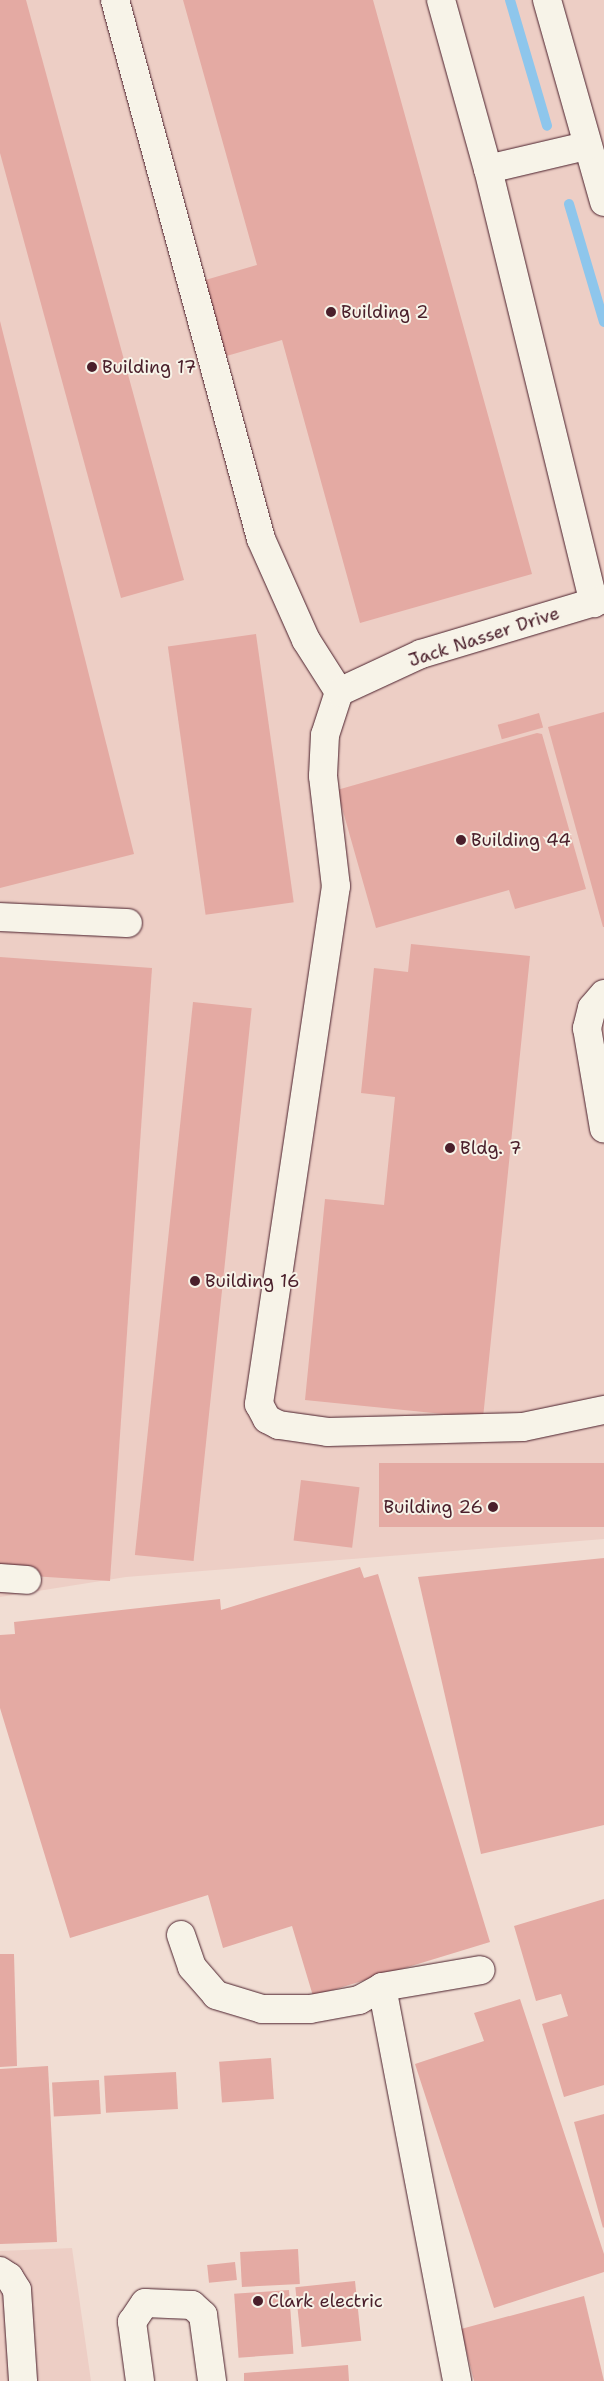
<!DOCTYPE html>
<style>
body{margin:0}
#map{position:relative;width:604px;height:2381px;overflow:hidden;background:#f1ddd3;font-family:"Shantell Sans",sans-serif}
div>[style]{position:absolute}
.built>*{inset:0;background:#edcec5}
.stream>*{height:10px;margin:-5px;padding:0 5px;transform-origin:5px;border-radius:5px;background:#8ec6ec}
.building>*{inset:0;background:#e4aaa3;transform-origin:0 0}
.roads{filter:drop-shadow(0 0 1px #4a1f2b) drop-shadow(0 0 1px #4a1f2b)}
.minor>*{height:28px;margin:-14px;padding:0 14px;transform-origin:14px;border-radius:14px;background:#f7f3e8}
.dots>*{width:14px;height:14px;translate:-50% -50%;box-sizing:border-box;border:2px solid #f7f3e8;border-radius:50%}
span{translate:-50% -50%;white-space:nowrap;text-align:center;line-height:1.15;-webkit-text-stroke:4px #f7f3e8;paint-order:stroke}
.poi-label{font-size:18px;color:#4a1f2b}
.left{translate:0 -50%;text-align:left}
.right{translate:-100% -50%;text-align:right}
.street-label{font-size:18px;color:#4a1f2b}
</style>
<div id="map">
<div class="built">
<i style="clip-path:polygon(0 0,604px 0,604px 1539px,126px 1577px,0 1597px)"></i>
<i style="clip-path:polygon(72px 2248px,91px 2381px,0 2381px,0 2251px)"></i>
</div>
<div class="stream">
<i style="left:510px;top:0;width:131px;rotate:73.6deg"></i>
<i style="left:569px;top:204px;width:123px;rotate:73.5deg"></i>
</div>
<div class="building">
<i style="clip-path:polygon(0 0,26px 0,184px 580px,121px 598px,0 153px)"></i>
<i style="clip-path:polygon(183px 0,373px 0,532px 574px,360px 623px,282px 340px,216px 359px,195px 283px,257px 265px)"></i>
<i style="clip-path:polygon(0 321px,134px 854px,0 888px)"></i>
<i style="left:256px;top:634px;width:271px;height:89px;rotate:82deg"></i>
<i style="clip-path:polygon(604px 712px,604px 927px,603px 927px,548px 727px)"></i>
<i style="left:539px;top:713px;width:15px;height:43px;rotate:74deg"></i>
<i style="clip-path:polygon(537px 733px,542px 734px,586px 889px,515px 909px,509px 890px,376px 928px,337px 790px)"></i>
<i style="clip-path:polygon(411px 944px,530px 956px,483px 1418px,305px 1400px,325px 1199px,384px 1205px,395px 1097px,361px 1093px,374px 968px,408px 972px)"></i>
<i style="clip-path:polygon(0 957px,152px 968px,110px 1581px,0 1574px)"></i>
<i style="left:193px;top:1002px;width:59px;height:556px;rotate:6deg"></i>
<i style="left:604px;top:1463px;width:64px;height:225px;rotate:90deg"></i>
<i style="left:301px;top:1480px;width:59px;height:61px;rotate:7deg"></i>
<i style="clip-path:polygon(604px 1558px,604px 1825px,481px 1854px,418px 1577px)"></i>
<i style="clip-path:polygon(360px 1567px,364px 1578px,378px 1574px,490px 1942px,313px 1996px,292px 1926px,223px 1948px,208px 1895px,70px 1938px,0 1708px,0 1635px,15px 1634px,14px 1622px,220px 1599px,221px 1610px)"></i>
<i style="clip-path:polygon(604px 1899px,604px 2085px,564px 2097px,542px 2024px,568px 2016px,561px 1994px,536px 2001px,514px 1926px)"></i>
<i style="clip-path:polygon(0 1954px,14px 1954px,17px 2066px,0 2067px)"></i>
<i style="clip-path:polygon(520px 1999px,604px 2254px,604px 2272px,494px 2308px,415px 2064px,484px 2041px,474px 2013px)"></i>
<i style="left:271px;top:2058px;width:41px;height:52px;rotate:86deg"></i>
<i style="clip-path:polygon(48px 2066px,57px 2242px,0 2244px,0 2069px)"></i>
<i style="left:176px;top:2072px;width:37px;height:72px;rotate:87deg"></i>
<i style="left:99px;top:2080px;width:34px;height:47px;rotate:87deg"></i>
<i style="clip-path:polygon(604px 2114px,604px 2227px,603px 2228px,574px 2122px)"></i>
<i style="left:298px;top:2249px;width:35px;height:58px;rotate:87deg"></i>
<i style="left:235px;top:2262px;width:18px;height:28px;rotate:84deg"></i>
<i style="left:355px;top:2281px;width:60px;height:60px;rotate:84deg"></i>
<i style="left:289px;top:2290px;width:64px;height:55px;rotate:86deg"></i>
<i style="clip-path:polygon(584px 2296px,604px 2381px,474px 2381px,461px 2329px)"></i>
<i style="clip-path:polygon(348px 2365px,349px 2381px,244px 2381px,244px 2373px)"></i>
</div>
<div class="roads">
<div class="minor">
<i style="left:115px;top:0;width:558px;rotate:74.84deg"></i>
<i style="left:261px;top:539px;width:111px;rotate:66deg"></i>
<i style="left:306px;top:640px;width:62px;rotate:57.6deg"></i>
<i style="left:339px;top:692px;width:45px;rotate:108deg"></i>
<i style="left:325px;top:735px;width:41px;rotate:92.8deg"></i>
<i style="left:323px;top:776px;width:111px;rotate:83.3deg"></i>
<i style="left:336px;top:886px;width:524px;rotate:98.46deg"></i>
<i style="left:259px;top:1404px;width:17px;rotate:62deg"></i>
<i style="left:267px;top:1419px;width:13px;rotate:27deg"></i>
<i style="left:279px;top:1425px;width:49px;rotate:8.1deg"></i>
<i style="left:328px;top:1432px;width:195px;rotate:-1.5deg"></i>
<i style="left:523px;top:1427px;width:83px;rotate:-11.9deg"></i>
<i style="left:441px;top:0;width:175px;rotate:74.5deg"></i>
<i style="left:488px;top:169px;width:447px;rotate:76.3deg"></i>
<i style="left:547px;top:0;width:210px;rotate:74.2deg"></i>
<i style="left:488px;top:169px;width:101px;rotate:-13.2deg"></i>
<i style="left:339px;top:692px;width:90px;rotate:-24.9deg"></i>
<i style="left:421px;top:654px;width:191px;rotate:-16.7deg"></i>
<i style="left:0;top:917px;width:128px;rotate:2.7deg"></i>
<i style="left:604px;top:994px;width:18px;rotate:131deg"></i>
<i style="left:592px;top:1008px;width:21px;rotate:104deg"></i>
<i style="left:587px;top:1028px;width:102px;rotate:80.4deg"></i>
<i style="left:0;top:1578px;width:27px;rotate:4deg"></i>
<i style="left:181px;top:1935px;width:34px;rotate:71deg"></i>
<i style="left:192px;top:1967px;width:37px;rotate:49deg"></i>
<i style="left:216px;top:1995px;width:48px;rotate:16.9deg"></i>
<i style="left:262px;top:2009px;width:48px"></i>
<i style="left:310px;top:2009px;width:50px;rotate:-10.4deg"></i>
<i style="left:359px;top:2000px;width:26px;rotate:-29deg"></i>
<i style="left:382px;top:1987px;width:401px;rotate:79.2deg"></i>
<i style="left:382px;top:1987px;width:100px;rotate:-9.7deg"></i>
<i style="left:0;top:2271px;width:11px;rotate:34deg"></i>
<i style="left:9px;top:2277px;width:15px;rotate:58deg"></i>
<i style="left:17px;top:2290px;width:91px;rotate:86.2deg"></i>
<i style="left:140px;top:2381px;width:60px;rotate:-97.7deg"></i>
<i style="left:132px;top:2322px;width:23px;rotate:-56deg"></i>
<i style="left:145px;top:2303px;width:47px;rotate:2.4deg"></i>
<i style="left:192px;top:2305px;width:15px;rotate:42deg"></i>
<i style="left:203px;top:2315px;width:67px;rotate:82.2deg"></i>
</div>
</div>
<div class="dots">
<i style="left:331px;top:312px;background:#4a1f2b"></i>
<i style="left:92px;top:367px;background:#4a1f2b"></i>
<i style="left:461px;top:840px;background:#4a1f2b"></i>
<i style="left:450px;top:1148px;background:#4a1f2b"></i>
<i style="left:195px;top:1281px;background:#4a1f2b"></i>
<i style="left:493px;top:1507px;background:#4a1f2b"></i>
<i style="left:258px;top:2301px;background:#4a1f2b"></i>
</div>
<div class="poi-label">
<span class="left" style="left:341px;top:312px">Building 2</span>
<span class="left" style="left:102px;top:367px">Building 17</span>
<span class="left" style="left:471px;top:840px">Building 44</span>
<span class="left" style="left:460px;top:1148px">Bldg. 7</span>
<span class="left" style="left:205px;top:1281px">Building 16</span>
<span class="right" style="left:483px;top:1507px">Building 26</span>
<span class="left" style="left:268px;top:2301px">Clark electric</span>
</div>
<div class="street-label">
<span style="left:484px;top:637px;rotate:-18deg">Jack Nasser Drive</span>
</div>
</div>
